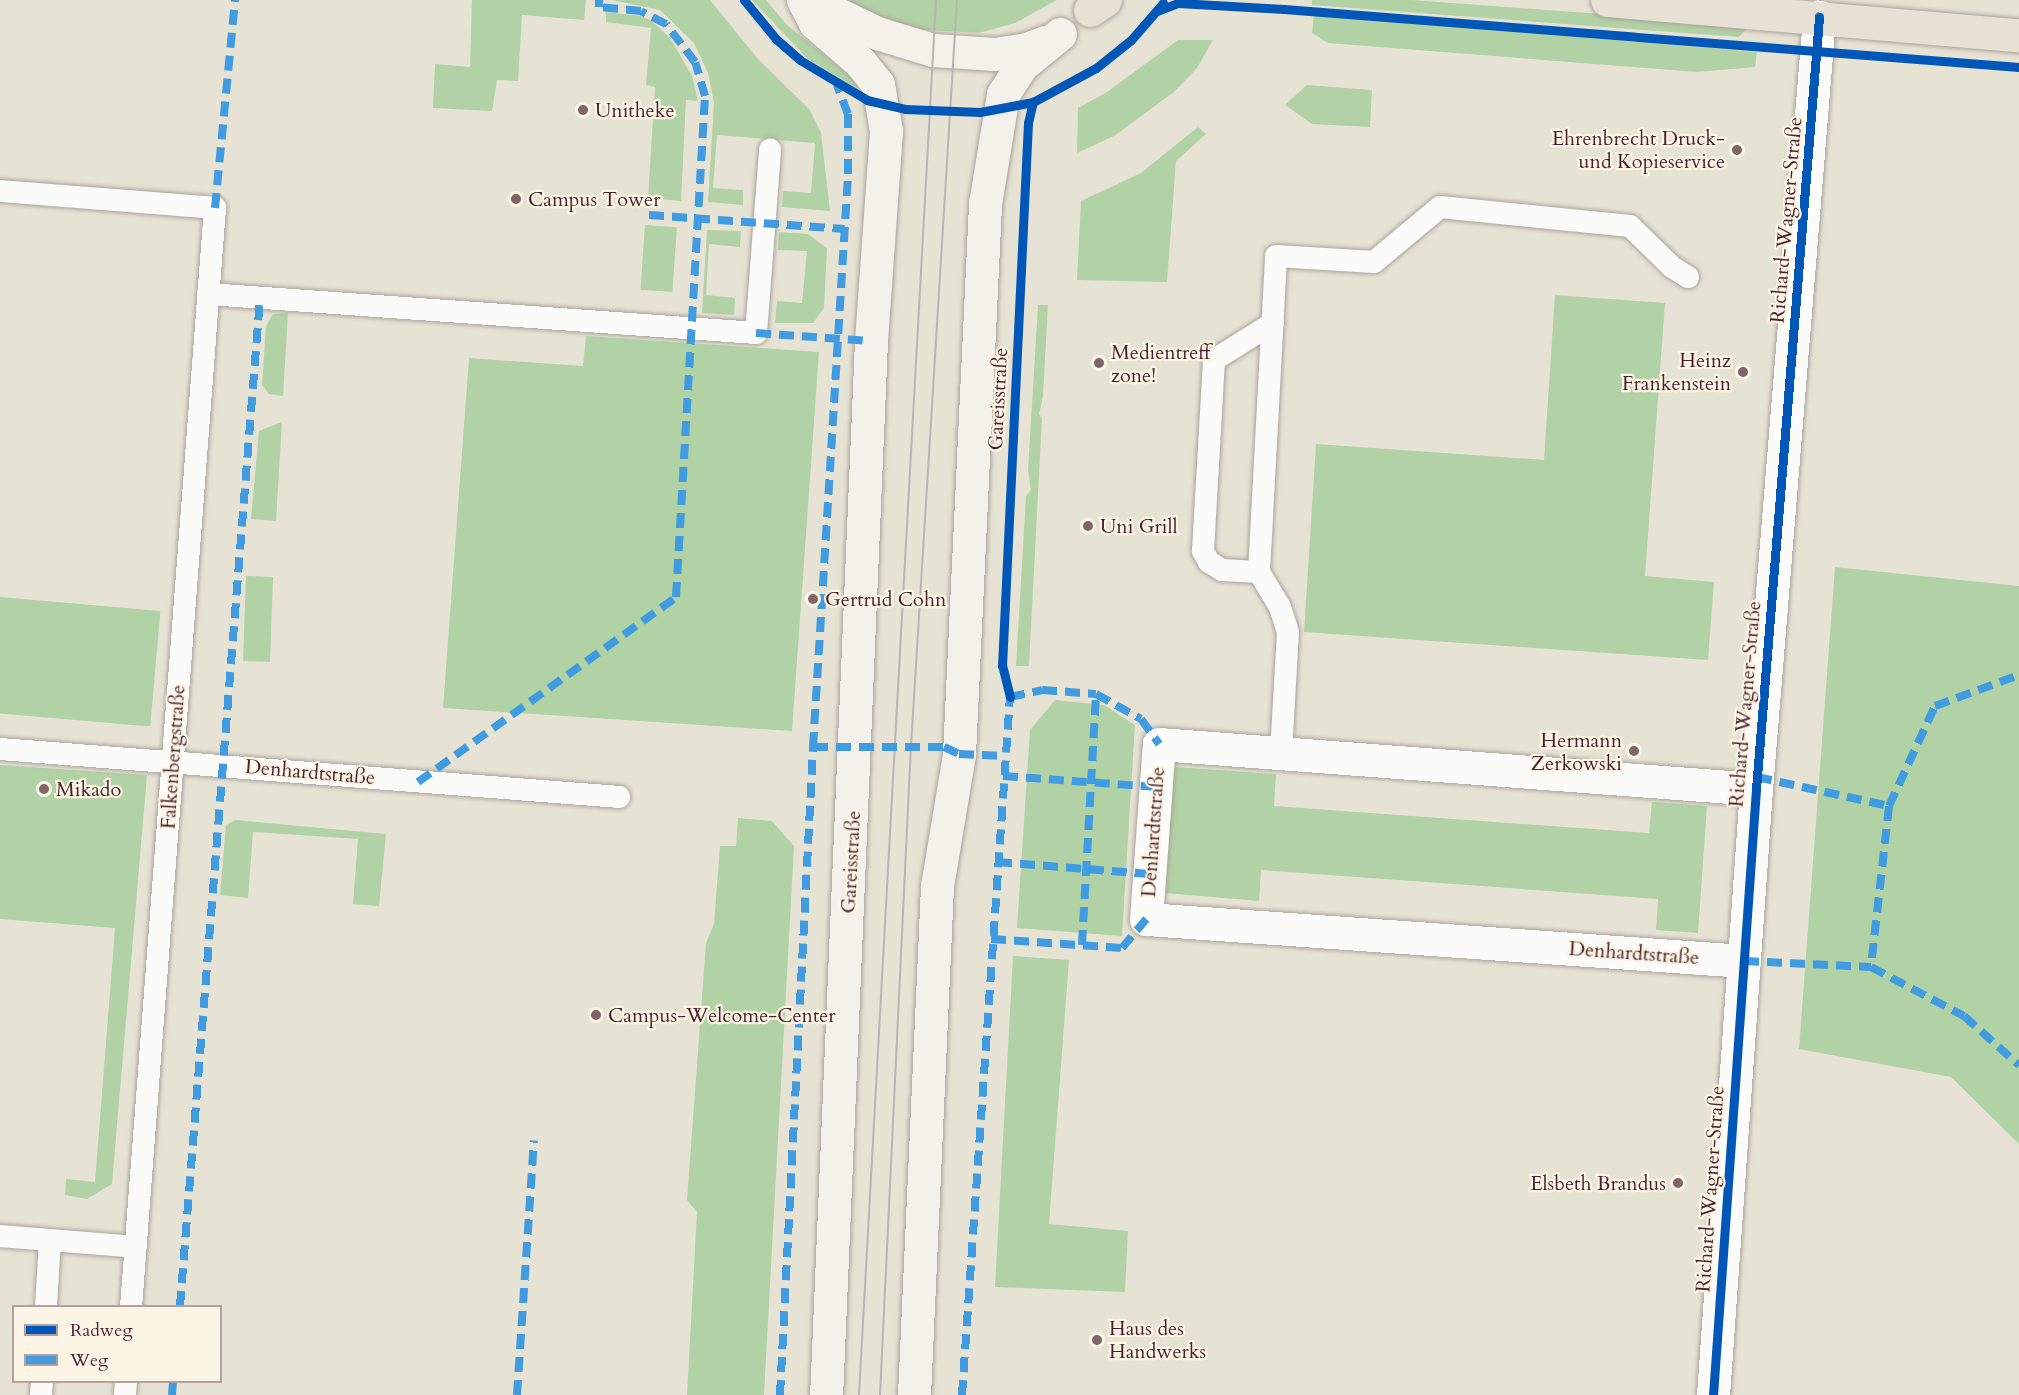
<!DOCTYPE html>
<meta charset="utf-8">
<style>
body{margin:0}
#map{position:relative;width:2019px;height:1395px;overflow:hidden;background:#e7e3d4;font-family:Cardo,serif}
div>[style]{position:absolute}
.green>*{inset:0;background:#b1d2a4;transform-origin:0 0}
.roads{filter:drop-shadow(0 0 2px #aaa39c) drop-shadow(0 0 2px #aaa39c)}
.lane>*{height:22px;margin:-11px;padding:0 11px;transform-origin:11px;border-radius:11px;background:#fbfbf9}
.street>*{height:33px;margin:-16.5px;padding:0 16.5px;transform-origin:16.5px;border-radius:16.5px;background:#fbfbf9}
.secondary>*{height:33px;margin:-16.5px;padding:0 16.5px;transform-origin:16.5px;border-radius:16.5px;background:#f4f1ea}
.primary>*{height:33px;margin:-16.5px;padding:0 16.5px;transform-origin:16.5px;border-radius:16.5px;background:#e7e1d5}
.tram>*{height:1.5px;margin:-0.75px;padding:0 0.75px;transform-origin:0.75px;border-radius:0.75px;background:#b9b3b3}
.quiet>*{height:8px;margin-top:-4px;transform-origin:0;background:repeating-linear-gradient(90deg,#409be1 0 15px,transparent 0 23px)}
.cycleway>*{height:9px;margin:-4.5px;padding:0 4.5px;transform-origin:4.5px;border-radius:4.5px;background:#0057b8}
.dots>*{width:16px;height:16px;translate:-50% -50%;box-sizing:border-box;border:3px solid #fcf5e5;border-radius:50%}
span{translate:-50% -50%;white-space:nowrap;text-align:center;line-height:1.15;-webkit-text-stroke:4.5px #fcf5e5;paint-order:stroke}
.poi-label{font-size:20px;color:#4a1f2b}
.left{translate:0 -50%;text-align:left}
.right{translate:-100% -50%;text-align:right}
.street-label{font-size:20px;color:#4a1f2b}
.legend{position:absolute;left:12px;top:1305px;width:210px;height:78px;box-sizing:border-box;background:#fcf5e5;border:2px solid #b59f9b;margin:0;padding:8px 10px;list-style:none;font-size:18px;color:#4a1f2b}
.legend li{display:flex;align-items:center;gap:12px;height:30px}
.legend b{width:30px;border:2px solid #b59f9b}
</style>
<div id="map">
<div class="green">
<i style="clip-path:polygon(472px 0,586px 0,584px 20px,522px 15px,518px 81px,497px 80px,492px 111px,433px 108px,435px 64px,470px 67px)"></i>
<i style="clip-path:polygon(612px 0,710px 0,758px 59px,810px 110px,821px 133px,830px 211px,782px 207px,783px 191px,811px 193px,815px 143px,717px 135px,713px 188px,743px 190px,743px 205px,708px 202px,714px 103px,708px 73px,694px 43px,660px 10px)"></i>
<i style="clip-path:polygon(752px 0,766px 0,787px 25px,852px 77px,858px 89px,808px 59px)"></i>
<i style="clip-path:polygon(849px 0,1057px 0,1015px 23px,979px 33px,910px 29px,863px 10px)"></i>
<i style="clip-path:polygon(1312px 0,1412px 0,1709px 22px,1747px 28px,1739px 37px,1312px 5px)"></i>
<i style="clip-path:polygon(606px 12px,641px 16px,652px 21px,670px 38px,692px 76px,698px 101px,686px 100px,681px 201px,648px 198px,655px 87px,646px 85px,651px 28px,606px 22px)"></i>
<i style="clip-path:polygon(1314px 15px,1757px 52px,1755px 67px,1697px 72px,1328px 43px,1312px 33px)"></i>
<i style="clip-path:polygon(1178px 40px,1213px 40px,1197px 68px,1174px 92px,1114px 136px,1077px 153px,1078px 108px,1107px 92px)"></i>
<i style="clip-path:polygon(1307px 85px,1372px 90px,1370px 127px,1312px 124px,1285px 105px)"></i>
<i style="clip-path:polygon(1198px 127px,1206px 134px,1176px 161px,1167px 282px,1077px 280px,1081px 201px,1141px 173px)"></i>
<i style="left:645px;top:225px;width:32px;height:65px;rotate:4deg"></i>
<i style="clip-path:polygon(707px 230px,741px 231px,740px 247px,709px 244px,706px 295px,735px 298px,734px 315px,702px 313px)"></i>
<i style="clip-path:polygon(779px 232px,808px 234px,827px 248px,824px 308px,813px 323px,775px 323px,777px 301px,802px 303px,807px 251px,778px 250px)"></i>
<i style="clip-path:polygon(1555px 295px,1665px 303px,1645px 576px,1714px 582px,1708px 660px,1304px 632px,1316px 444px,1544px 460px)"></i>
<i style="clip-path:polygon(1038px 305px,1048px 305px,1043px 396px,1039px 414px,1042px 418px,1029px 666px,1016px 666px,1026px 496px,1031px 490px,1028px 470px)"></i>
<i style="clip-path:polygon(288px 313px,283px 396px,269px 394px,262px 385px,266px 326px,273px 314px)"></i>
<i style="clip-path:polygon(586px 336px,819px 352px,792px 731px,443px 708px,469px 358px,583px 366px)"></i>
<i style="clip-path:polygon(282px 422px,276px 521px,251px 519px,259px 431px)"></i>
<i style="clip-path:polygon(1835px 567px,2019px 586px,2019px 1144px,1951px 1077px,1799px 1049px)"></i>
<i style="left:246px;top:576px;width:27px;height:85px;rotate:2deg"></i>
<i style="left:0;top:597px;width:161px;height:116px;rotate:5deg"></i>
<i style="clip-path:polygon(1055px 700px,1104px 705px,1135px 725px,1122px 936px,1017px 928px,1030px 730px)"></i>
<i style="clip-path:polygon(0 765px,147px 775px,112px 1184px,87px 1199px,65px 1195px,66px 1179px,95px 1182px,115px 928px,0 919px)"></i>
<i style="clip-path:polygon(1174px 767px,1276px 774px,1274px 806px,1649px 833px,1652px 802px,1707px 806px,1698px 933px,1656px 930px,1658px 899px,1261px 870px,1259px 901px,1165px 893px)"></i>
<i style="clip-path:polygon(738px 818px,772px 821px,794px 846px,764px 1395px,687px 1395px,697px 1212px,687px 1200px,706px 943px,714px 924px,720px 846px,736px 846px)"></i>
<i style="clip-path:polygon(235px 820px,386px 834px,379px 906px,353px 904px,358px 839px,253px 832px,248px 898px,220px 895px,226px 825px)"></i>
<i style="clip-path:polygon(1013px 956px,1069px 960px,1049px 1224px,1128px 1231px,1125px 1292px,995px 1287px)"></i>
</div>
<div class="roads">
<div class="lane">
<i style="left:0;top:191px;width:216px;rotate:4.5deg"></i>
<i style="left:215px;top:208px;width:1101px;rotate:94.37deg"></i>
<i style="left:208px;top:294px;width:549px;rotate:4.07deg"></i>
<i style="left:756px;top:333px;width:184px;rotate:-85.6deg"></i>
<i style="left:1259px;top:572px;width:37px;rotate:-177deg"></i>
<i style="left:1222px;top:570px;width:15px;rotate:-148deg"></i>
<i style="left:1209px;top:562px;width:13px;rotate:-119deg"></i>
<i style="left:1203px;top:551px;width:191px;rotate:-86.7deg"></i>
<i style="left:1214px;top:360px;width:70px;rotate:-32.1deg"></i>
<i style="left:0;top:749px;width:621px;rotate:4.43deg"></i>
<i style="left:1281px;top:753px;width:121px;rotate:-86.7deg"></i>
<i style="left:1288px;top:632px;width:26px;rotate:-108deg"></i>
<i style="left:1280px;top:607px;width:41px;rotate:-121deg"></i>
<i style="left:1259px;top:572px;width:316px;rotate:-86.9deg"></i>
<i style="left:1276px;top:256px;width:98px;rotate:3.5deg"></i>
<i style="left:1374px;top:262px;width:86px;rotate:-39.8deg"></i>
<i style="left:1440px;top:207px;width:191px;rotate:5.7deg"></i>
<i style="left:1630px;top:226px;width:59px;rotate:44.3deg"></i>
<i style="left:1672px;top:267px;width:19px;rotate:32deg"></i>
<i style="left:0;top:1236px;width:136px;rotate:4.6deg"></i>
<i style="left:46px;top:1306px;width:65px;rotate:-86.5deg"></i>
<i style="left:41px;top:1395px;width:13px;rotate:-86deg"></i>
<i style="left:125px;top:1395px;width:13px;rotate:-86deg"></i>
</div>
<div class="street">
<i style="left:1744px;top:961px;width:599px;rotate:-175.98deg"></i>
<i style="left:1146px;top:919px;width:175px;rotate:-85.8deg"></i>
<i style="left:1159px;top:744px;width:599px;rotate:4.31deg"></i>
<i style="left:1713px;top:1395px;width:608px;rotate:-85.94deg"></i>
<i style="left:1756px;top:789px;width:775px;rotate:-85.33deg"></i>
</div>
<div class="secondary">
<i style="left:803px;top:0;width:26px;rotate:62deg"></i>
<i style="left:815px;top:23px;width:60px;rotate:40.9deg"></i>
<i style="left:860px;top:62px;width:28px;rotate:51deg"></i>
<i style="left:878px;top:84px;width:48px;rotate:80.3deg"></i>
<i style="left:886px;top:131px;width:211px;rotate:94.1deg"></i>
<i style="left:871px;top:341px;width:1055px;rotate:92.44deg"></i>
<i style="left:809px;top:0;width:76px;rotate:25.9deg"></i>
<i style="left:877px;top:33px;width:59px;rotate:16.9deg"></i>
<i style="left:933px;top:50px;width:62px;rotate:3.7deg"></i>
<i style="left:995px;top:54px;width:32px;rotate:-9deg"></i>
<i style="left:1027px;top:49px;width:19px;rotate:-21deg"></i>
<i style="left:914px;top:1395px;width:510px;rotate:-87.41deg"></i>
<i style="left:937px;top:886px;width:134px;rotate:-80.5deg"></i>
<i style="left:959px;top:754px;width:551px;rotate:-87.29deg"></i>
<i style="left:985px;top:204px;width:111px;rotate:-80.7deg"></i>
<i style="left:1003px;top:94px;width:35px;rotate:-57deg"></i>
<i style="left:1022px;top:65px;width:49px;rotate:-39.2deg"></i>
</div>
<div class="primary">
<i style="left:1607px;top:0;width:413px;rotate:4.9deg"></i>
<i style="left:1090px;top:10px;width:18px;rotate:-34deg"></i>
</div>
</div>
<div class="tram">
<i style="left:859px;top:1395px;width:1397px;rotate:-86.84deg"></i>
<i style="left:880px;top:1395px;width:650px;rotate:-87.27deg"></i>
<i style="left:911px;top:746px;width:747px;rotate:-86.47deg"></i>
</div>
<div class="quiet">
<i style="left:215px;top:208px;width:209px;rotate:-84.5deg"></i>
<i style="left:649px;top:215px;width:196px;rotate:4.1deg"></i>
<i style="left:756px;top:333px;width:115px;rotate:4deg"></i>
<i style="left:813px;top:747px;width:131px"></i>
<i style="left:944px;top:747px;width:17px;rotate:25deg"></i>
<i style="left:959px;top:754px;width:46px;rotate:2.5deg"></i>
<i style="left:1003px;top:776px;width:152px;rotate:4.1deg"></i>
<i style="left:1757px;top:777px;width:135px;rotate:12.4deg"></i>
<i style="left:1889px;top:806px;width:162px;rotate:96.4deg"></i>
<i style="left:418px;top:782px;width:317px;rotate:-35.6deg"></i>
<i style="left:676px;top:597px;width:502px;rotate:-86.69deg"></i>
<i style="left:705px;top:96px;width:35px;rotate:-106deg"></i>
<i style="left:695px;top:62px;width:48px;rotate:-127.3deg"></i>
<i style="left:666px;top:24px;width:28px;rotate:-153deg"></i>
<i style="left:641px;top:11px;width:42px;rotate:-174.6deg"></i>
<i style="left:599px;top:7px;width:7px;rotate:-90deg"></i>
<i style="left:1889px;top:806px;width:110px;rotate:-65.3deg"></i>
<i style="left:1935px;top:706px;width:90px;rotate:-20.3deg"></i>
<i style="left:997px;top:862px;width:153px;rotate:4.5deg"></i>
<i style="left:991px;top:939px;width:131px;rotate:3.9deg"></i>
<i style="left:1122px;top:948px;width:38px;rotate:-50deg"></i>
<i style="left:1082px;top:945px;width:251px;rotate:-86.8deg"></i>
<i style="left:1744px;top:961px;width:127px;rotate:2.7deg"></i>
<i style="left:1871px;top:967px;width:105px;rotate:27.8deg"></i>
<i style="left:1964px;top:1016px;width:74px;rotate:41.7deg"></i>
<i style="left:180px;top:1306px;width:1011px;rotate:-85.46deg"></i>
<i style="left:172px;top:1395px;width:13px;rotate:-86deg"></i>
<i style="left:517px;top:1395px;width:255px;rotate:-86.2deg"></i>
<i style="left:780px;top:1395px;width:649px;rotate:-87.08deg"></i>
<i style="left:813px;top:747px;width:574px;rotate:-86.5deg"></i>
<i style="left:848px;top:174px;width:60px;rotate:-90deg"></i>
<i style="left:848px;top:114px;width:31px;rotate:-111deg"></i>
<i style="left:962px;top:1395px;width:700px;rotate:-86.07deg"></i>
<i style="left:1010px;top:697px;width:33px;rotate:-12deg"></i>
<i style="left:1042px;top:690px;width:54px;rotate:4.2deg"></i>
<i style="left:1096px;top:694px;width:51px;rotate:29.1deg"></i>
<i style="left:1141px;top:719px;width:31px;rotate:54deg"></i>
</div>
<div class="cycleway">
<i style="left:744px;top:0;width:50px;rotate:50.6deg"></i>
<i style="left:776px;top:39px;width:32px;rotate:41deg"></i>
<i style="left:800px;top:60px;width:78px;rotate:30.8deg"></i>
<i style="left:867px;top:100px;width:39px;rotate:13deg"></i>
<i style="left:905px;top:109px;width:75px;rotate:2.3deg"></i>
<i style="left:980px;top:112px;width:54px;rotate:-10.7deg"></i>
<i style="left:1033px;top:102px;width:72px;rotate:-28.4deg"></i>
<i style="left:1096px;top:68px;width:45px;rotate:-38.7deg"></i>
<i style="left:1131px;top:40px;width:49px;rotate:-49.1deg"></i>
<i style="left:1157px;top:11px;width:22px;rotate:-21deg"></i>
<i style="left:1178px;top:3px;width:106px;rotate:3.2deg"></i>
<i style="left:1284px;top:9px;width:737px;rotate:4.51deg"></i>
<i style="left:1010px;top:697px;width:32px;rotate:-104deg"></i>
<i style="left:1002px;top:666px;width:544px;rotate:-87.26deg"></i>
<i style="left:1028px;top:123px;width:22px;rotate:-77deg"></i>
<i style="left:1713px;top:1395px;width:608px;rotate:-85.94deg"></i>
<i style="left:1756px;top:789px;width:775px;rotate:-85.33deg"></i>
</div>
<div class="dots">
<i style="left:583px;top:110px;background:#816466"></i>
<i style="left:1737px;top:150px;background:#816466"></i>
<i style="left:516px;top:199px;background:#816466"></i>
<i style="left:1099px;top:363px;background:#816466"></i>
<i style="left:1743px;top:372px;background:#816466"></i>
<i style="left:1088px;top:526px;background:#816466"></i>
<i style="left:813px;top:599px;background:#816466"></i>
<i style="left:1634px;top:751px;background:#816466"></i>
<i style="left:44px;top:789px;background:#816466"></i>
<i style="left:596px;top:1015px;background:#816466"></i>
<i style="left:1678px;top:1183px;background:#816466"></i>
<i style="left:1097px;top:1340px;background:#816466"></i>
</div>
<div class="poi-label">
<span class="left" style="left:595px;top:110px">Unitheke</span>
<span class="right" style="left:1725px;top:150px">Ehrenbrecht Druck-<br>und Kopieservice</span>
<span class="left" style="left:528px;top:199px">Campus Tower</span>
<span class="left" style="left:1111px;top:364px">Medientreff<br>zone!</span>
<span class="right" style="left:1731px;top:372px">Heinz<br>Frankenstein</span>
<span class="left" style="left:1100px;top:526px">Uni Grill</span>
<span class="left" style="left:825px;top:599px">Gertrud Cohn</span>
<span class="right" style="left:1622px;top:752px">Hermann<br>Zerkowski</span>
<span class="left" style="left:56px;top:789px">Mikado</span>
<span class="left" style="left:608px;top:1015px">Campus-Welcome-Center</span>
<span class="right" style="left:1666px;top:1183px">Elsbeth Brandus</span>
<span class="left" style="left:1109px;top:1340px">Haus des<br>Handwerks</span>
</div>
<div class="street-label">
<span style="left:1786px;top:220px;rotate:-85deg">Richard-Wagner-Straße</span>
<span style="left:998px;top:399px;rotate:-87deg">Gareisstraße</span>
<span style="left:1745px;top:704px;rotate:-85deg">Richard-Wagner-Straße</span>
<span style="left:173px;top:757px;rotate:-86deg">Falkenbergstraße</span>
<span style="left:310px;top:772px;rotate:5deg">Denhardtstraße</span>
<span style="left:1153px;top:832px;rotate:-86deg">Denhardtstraße</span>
<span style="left:851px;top:862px;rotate:-87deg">Gareisstraße</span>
<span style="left:1634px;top:953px;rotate:4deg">Denhardtstraße</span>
<span style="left:1710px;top:1189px;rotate:-86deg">Richard-Wagner-Straße</span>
</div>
<ul class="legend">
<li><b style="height:8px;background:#0057b8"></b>Radweg</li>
<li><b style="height:8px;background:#409be1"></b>Weg</li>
</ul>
</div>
